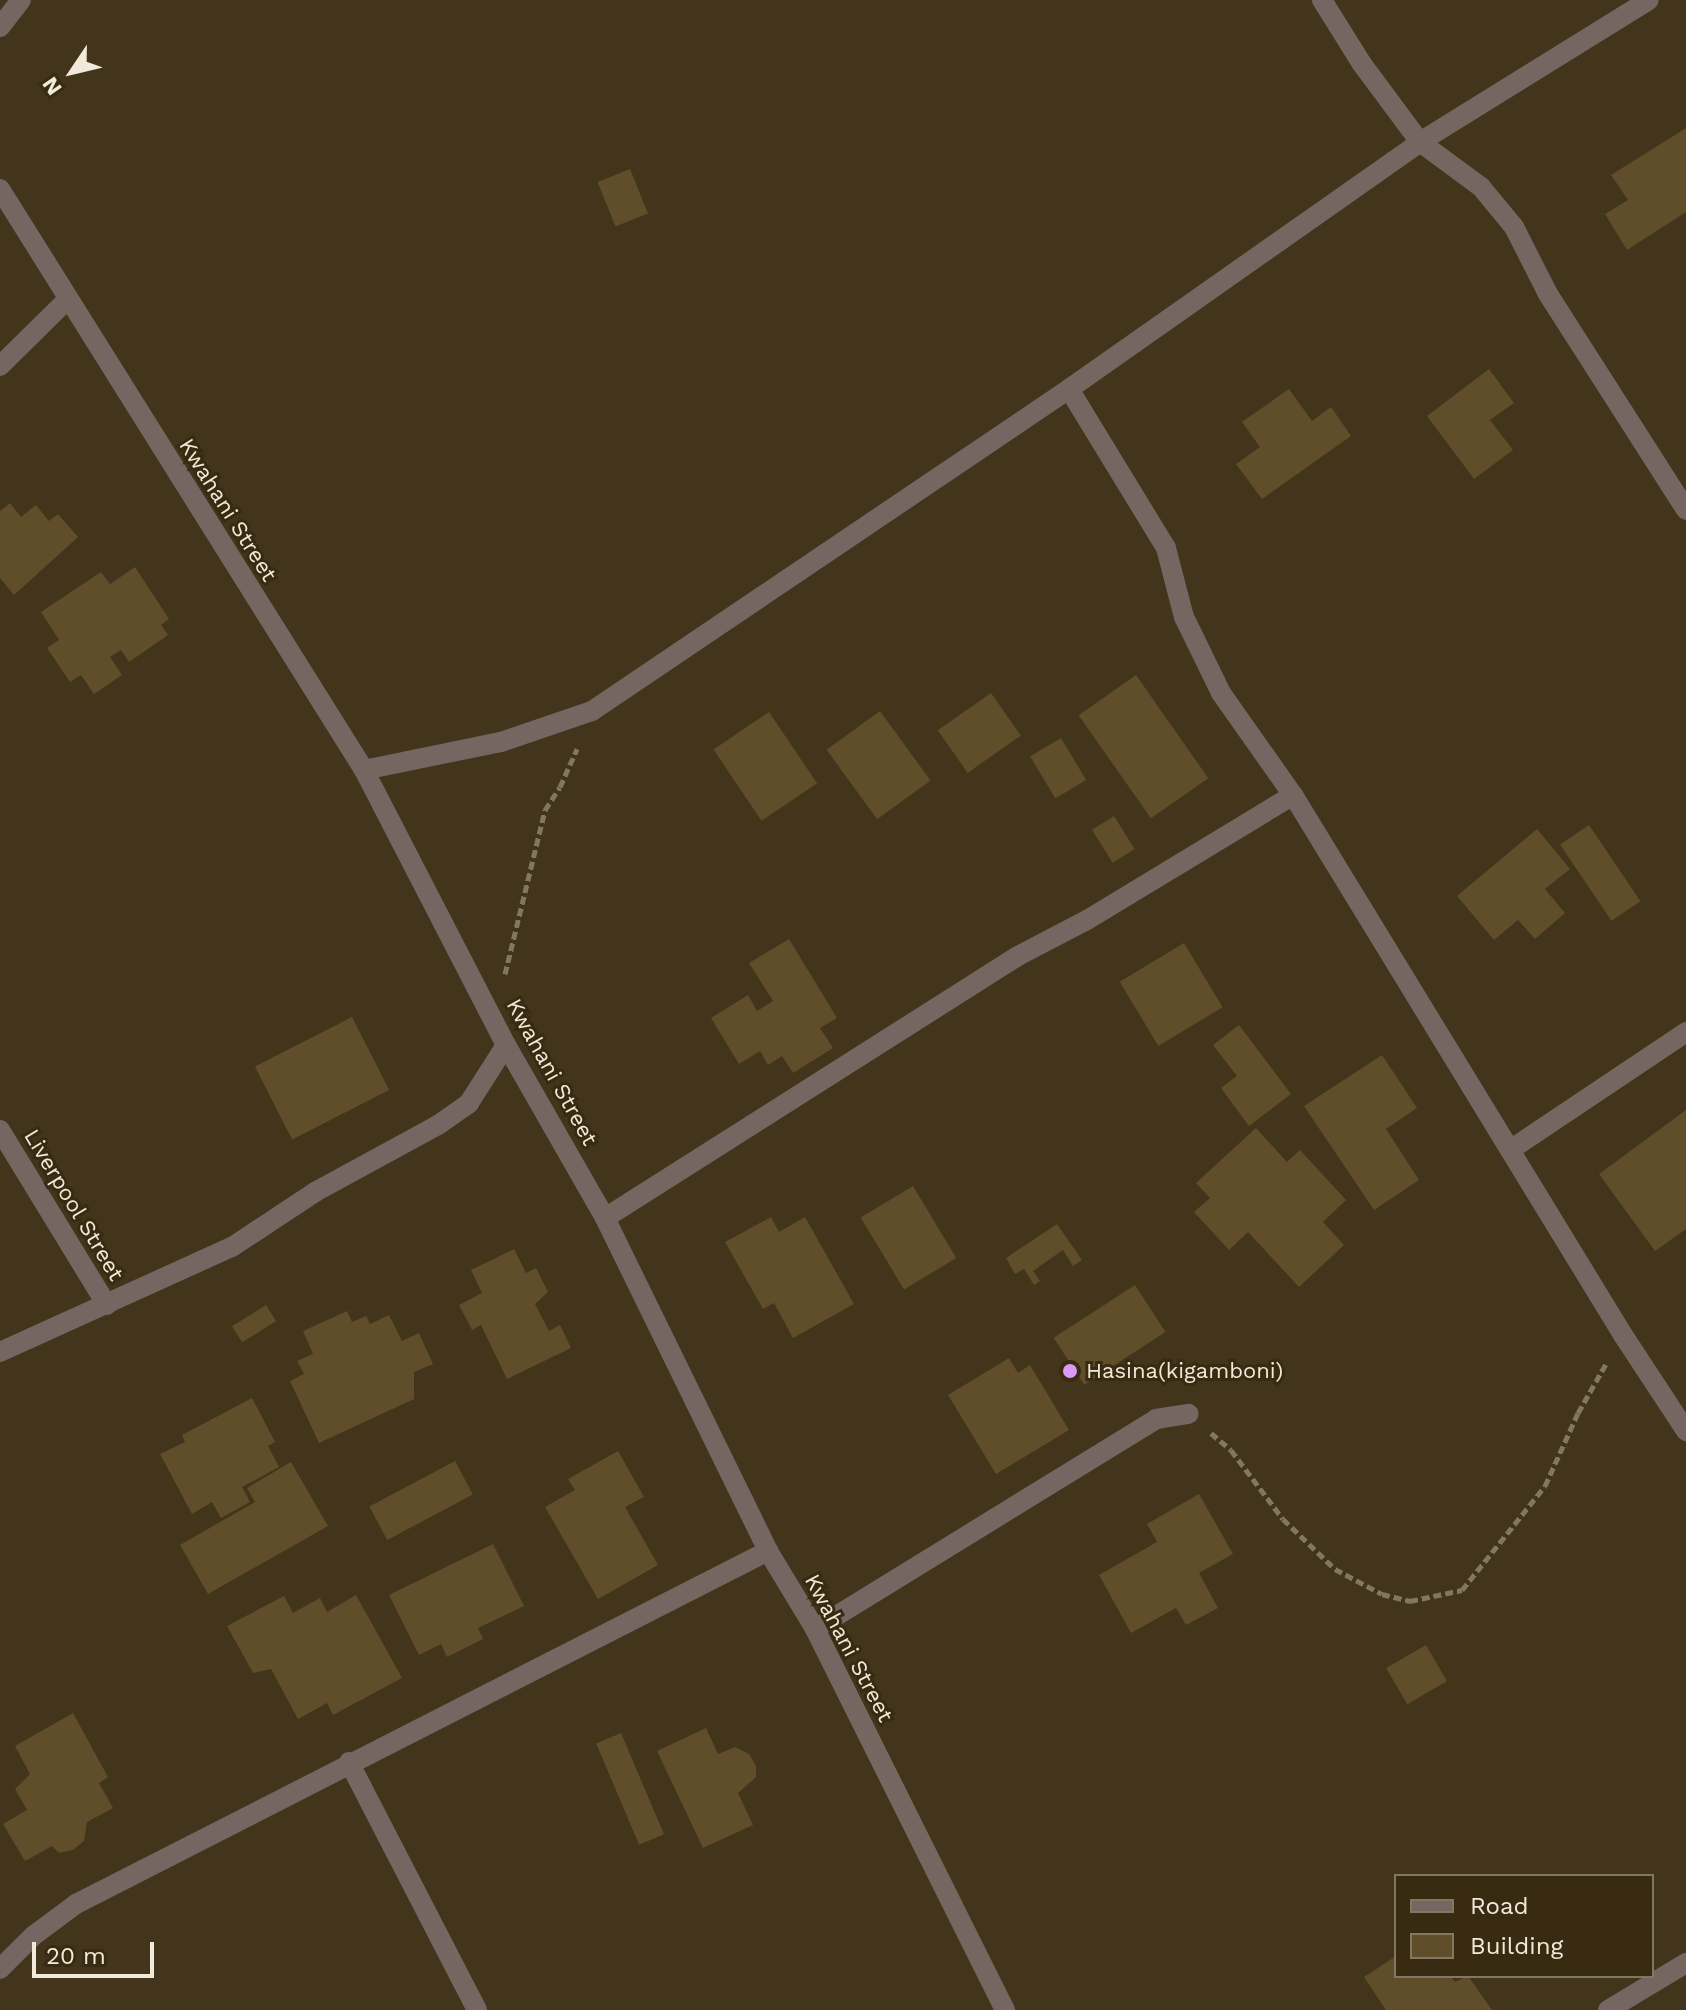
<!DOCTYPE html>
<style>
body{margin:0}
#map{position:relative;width:1686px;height:2010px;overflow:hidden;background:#43351b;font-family:"Work Sans",sans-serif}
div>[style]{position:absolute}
.building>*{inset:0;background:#604d29;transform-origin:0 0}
.path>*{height:5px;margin-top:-2.5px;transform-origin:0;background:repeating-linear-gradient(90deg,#837761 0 8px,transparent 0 12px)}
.minor>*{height:20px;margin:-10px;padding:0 10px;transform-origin:10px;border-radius:10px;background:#756662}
.dots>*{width:22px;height:22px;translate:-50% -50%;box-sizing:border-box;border:4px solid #382b11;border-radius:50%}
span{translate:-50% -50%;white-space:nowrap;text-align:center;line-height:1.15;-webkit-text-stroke:6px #382b11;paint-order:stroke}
.street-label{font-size:22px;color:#f1e9da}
.poi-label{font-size:22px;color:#f1e9da}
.left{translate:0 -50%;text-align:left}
.legend{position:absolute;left:1394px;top:1874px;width:260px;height:104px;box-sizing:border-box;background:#382b11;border:2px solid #827761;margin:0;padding:10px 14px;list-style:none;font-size:24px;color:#f1e9da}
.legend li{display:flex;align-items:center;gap:16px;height:40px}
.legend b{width:40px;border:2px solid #827761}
.north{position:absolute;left:32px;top:32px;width:80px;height:80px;-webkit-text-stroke:6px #382b11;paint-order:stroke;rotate:235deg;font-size:22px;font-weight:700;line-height:32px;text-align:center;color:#f1e9da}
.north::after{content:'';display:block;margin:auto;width:28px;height:36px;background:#f1e9da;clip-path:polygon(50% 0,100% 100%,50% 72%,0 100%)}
.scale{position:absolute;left:32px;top:1942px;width:122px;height:36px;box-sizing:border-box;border:4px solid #f1e9da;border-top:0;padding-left:10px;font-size:24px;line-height:28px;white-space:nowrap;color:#f1e9da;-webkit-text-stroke:6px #382b11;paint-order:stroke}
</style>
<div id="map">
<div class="building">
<i style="clip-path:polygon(1686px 128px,1686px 212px,1627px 250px,1605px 214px,1628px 200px,1611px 175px)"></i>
<i style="left:630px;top:169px;width:48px;height:35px;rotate:68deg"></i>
<i style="clip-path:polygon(1489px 369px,1514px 403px,1490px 420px,1513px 450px,1474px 479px,1427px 416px)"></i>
<i style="clip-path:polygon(1289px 389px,1312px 421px,1331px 407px,1351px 436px,1262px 499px,1236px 464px,1260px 447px,1242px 422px)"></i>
<i style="clip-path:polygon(10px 503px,21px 517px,36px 505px,49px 521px,58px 514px,78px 537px,14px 595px,0 578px,0 511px)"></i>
<i style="clip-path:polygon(135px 567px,169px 619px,161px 625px,168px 635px,129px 662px,121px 650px,110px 657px,122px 675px,94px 694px,81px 675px,70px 682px,47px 648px,59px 640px,41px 612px,101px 572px,110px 584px)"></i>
<i style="left:1136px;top:675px;width:126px;height:70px;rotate:55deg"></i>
<i style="left:991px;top:693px;width:52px;height:65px;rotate:55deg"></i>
<i style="left:880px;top:711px;width:86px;height:66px;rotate:54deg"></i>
<i style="left:769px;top:712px;width:86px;height:67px;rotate:56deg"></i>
<i style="left:1061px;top:738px;width:49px;height:36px;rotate:59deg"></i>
<i style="left:1114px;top:816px;width:39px;height:26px;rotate:58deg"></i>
<i style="left:1589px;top:825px;width:92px;height:35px;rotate:56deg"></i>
<i style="clip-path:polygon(1537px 829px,1570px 869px,1545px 889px,1565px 913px,1535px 939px,1518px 920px,1494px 940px,1457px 896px)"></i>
<i style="clip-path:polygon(789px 939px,837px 1018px,820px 1028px,833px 1048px,793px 1073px,782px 1056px,768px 1065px,760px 1051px,739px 1064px,711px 1018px,748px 995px,757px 1011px,773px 1001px,749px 963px)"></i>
<i style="left:1184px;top:943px;width:75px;height:75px;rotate:59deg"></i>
<i style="left:352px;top:1017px;width:82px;height:109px;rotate:63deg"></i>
<i style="clip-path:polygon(1239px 1025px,1291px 1094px,1249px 1126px,1221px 1088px,1237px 1076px,1213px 1045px)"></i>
<i style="clip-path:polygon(1382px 1055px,1417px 1108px,1386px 1129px,1419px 1180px,1374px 1210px,1304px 1106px)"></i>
<i style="clip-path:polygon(1686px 1110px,1686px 1229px,1655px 1251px,1599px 1174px)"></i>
<i style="clip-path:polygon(1256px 1128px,1287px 1162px,1300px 1150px,1346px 1200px,1323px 1222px,1344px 1245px,1299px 1287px,1248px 1232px,1229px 1250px,1194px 1212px,1210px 1198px,1196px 1183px)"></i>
<i style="left:913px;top:1186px;width:84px;height:61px;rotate:59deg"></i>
<i style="clip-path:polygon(771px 1217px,779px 1232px,805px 1217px,854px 1304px,793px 1338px,774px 1303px,763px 1309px,725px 1242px)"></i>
<i style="clip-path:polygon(1057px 1224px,1082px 1260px,1073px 1266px,1063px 1250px,1033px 1271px,1040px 1281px,1034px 1285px,1024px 1269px,1015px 1274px,1006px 1258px)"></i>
<i style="clip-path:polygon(514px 1249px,526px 1273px,536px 1268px,548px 1292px,535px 1304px,549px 1331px,560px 1325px,571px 1348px,507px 1379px,481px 1325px,472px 1330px,459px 1305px,482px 1293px,471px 1270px)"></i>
<i style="left:1135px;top:1285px;width:56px;height:97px;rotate:57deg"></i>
<i style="left:266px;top:1305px;width:19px;height:40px;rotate:58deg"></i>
<i style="clip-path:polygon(347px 1311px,352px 1322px,366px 1316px,370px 1324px,389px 1315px,402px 1341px,419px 1333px,433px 1364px,414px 1372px,414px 1399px,319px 1443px,290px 1381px,304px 1374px,297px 1361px,313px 1354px,303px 1331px)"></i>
<i style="clip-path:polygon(1009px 1358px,1018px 1373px,1030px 1365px,1069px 1430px,996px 1474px,948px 1395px)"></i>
<i style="clip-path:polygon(252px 1398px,275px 1442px,268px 1446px,279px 1467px,242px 1487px,250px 1502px,221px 1518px,212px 1502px,192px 1514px,160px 1454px,185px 1442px,182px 1435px)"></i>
<i style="clip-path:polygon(618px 1451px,644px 1497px,625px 1507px,658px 1565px,598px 1599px,545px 1507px,575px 1490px,568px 1479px)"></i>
<i style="left:455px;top:1461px;width:38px;height:97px;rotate:62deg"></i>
<i style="clip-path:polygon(291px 1462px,328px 1526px,208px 1594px,180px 1545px,255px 1502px,247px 1488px)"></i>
<i style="clip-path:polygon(1199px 1494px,1233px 1554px,1199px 1573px,1218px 1608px,1186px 1625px,1176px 1608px,1131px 1633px,1099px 1575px,1157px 1542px,1147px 1524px)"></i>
<i style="clip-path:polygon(493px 1544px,524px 1606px,478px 1628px,483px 1639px,447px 1657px,441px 1644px,419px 1655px,389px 1595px)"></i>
<i style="clip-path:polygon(356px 1595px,402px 1678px,333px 1715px,327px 1703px,298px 1719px,271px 1669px,253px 1673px,227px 1626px,284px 1596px,293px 1613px,320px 1598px,327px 1612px)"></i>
<i style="left:1426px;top:1645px;width:42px;height:46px;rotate:60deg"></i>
<i style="clip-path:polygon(73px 1713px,108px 1777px,99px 1783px,113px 1808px,87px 1822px,84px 1841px,73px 1850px,59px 1853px,52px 1846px,25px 1861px,3px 1824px,27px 1810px,15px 1789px,30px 1774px,15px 1746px)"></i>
<i style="clip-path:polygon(706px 1728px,718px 1754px,735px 1747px,749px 1754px,756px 1766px,756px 1777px,738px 1793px,753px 1825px,703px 1848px,657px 1751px)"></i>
<i style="left:621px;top:1733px;width:110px;height:27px;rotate:67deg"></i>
<i style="clip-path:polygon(1396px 1956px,1396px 1976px,1450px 1976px,1455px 1982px,1468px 1976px,1492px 2010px,1386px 2010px,1364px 1977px)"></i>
</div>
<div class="path">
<i style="left:505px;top:974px;width:169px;rotate:-76.3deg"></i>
<i style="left:545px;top:810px;width:27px;rotate:-57deg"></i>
<i style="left:560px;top:787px;width:42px;rotate:-65.9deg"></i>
<i style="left:1211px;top:1433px;width:26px;rotate:40deg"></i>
<i style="left:1231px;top:1450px;width:86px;rotate:53deg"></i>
<i style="left:1283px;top:1519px;width:72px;rotate:43.9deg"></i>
<i style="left:1335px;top:1569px;width:53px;rotate:28deg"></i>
<i style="left:1382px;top:1594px;width:29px;rotate:14deg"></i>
<i style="left:1410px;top:1601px;width:53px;rotate:-11.9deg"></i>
<i style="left:1462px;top:1590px;width:133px;rotate:-51.4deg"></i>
<i style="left:1545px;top:1486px;width:80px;rotate:-65.7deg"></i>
<i style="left:1578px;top:1413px;width:56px;rotate:-60.3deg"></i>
</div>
<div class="minor">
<i style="left:1322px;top:0;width:75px;rotate:58deg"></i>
<i style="left:1362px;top:64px;width:97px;rotate:53.4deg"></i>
<i style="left:1420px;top:142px;width:76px;rotate:36.4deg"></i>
<i style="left:1481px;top:187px;width:52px;rotate:50.5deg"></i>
<i style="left:1514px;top:227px;width:75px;rotate:63.1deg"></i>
<i style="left:1548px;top:294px;width:256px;rotate:57.4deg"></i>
<i style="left:0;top:27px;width:34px;rotate:-52deg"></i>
<i style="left:0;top:189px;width:686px;rotate:57.93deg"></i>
<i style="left:364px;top:770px;width:309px;rotate:62.7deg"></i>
<i style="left:506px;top:1045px;width:199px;rotate:60.2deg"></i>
<i style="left:605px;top:1218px;width:371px;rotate:63.9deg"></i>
<i style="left:768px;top:1551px;width:91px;rotate:58.9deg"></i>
<i style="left:815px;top:1629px;width:426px;rotate:63.5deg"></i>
<i style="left:0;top:366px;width:94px;rotate:-44.6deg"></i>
<i style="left:1069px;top:389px;width:186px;rotate:58.6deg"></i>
<i style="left:1166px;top:548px;width:71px;rotate:75.4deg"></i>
<i style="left:1184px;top:617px;width:85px;rotate:64deg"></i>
<i style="left:1221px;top:693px;width:125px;rotate:54.8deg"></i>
<i style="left:1293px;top:795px;width:633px;rotate:58.57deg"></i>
<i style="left:1623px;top:1335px;width:115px;rotate:56.7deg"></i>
<i style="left:364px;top:770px;width:140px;rotate:-11.6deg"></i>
<i style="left:501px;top:742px;width:96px;rotate:-18.8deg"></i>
<i style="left:592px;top:711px;width:576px;rotate:-34.02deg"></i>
<i style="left:1069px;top:389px;width:429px;rotate:-35.1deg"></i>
<i style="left:1420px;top:142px;width:269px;rotate:-31.8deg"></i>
<i style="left:0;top:1130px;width:205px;rotate:58.6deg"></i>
<i style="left:1510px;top:1150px;width:212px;rotate:-33.8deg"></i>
<i style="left:605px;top:1218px;width:489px;rotate:-32.4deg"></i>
<i style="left:1018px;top:956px;width:78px;rotate:-27.6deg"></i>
<i style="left:1087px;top:920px;width:241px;rotate:-31.2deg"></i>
<i style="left:0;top:1352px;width:255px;rotate:-24.4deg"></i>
<i style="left:232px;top:1247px;width:100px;rotate:-33.5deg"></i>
<i style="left:315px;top:1192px;width:140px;rotate:-28.6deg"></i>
<i style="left:438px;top:1125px;width:38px;rotate:-35deg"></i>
<i style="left:469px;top:1103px;width:69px;rotate:-57.5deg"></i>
<i style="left:815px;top:1629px;width:400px;rotate:-31.6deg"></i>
<i style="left:1156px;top:1419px;width:33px;rotate:-9deg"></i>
<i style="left:349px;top:1762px;width:279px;rotate:62.7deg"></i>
<i style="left:0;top:1969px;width:47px;rotate:-45deg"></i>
<i style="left:33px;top:1936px;width:54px;rotate:-36.7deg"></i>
<i style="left:76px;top:1904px;width:777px;rotate:-27.03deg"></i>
<i style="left:1608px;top:2010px;width:91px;rotate:-31.1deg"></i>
</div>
<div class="dots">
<i style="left:1070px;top:1371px;background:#d99af7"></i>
</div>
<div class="street-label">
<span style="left:228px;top:510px;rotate:58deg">Kwahani Street</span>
<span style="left:552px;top:1072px;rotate:61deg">Kwahani Street</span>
<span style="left:74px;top:1205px;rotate:59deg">Liverpool Street</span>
<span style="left:849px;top:1648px;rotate:62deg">Kwahani Street</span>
</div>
<div class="poi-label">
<span class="left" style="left:1086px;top:1371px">Hasina(kigamboni)</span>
</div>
<ul class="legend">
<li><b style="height:10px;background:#756662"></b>Road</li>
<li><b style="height:22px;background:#604d29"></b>Building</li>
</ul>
<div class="north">N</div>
<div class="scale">20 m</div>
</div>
